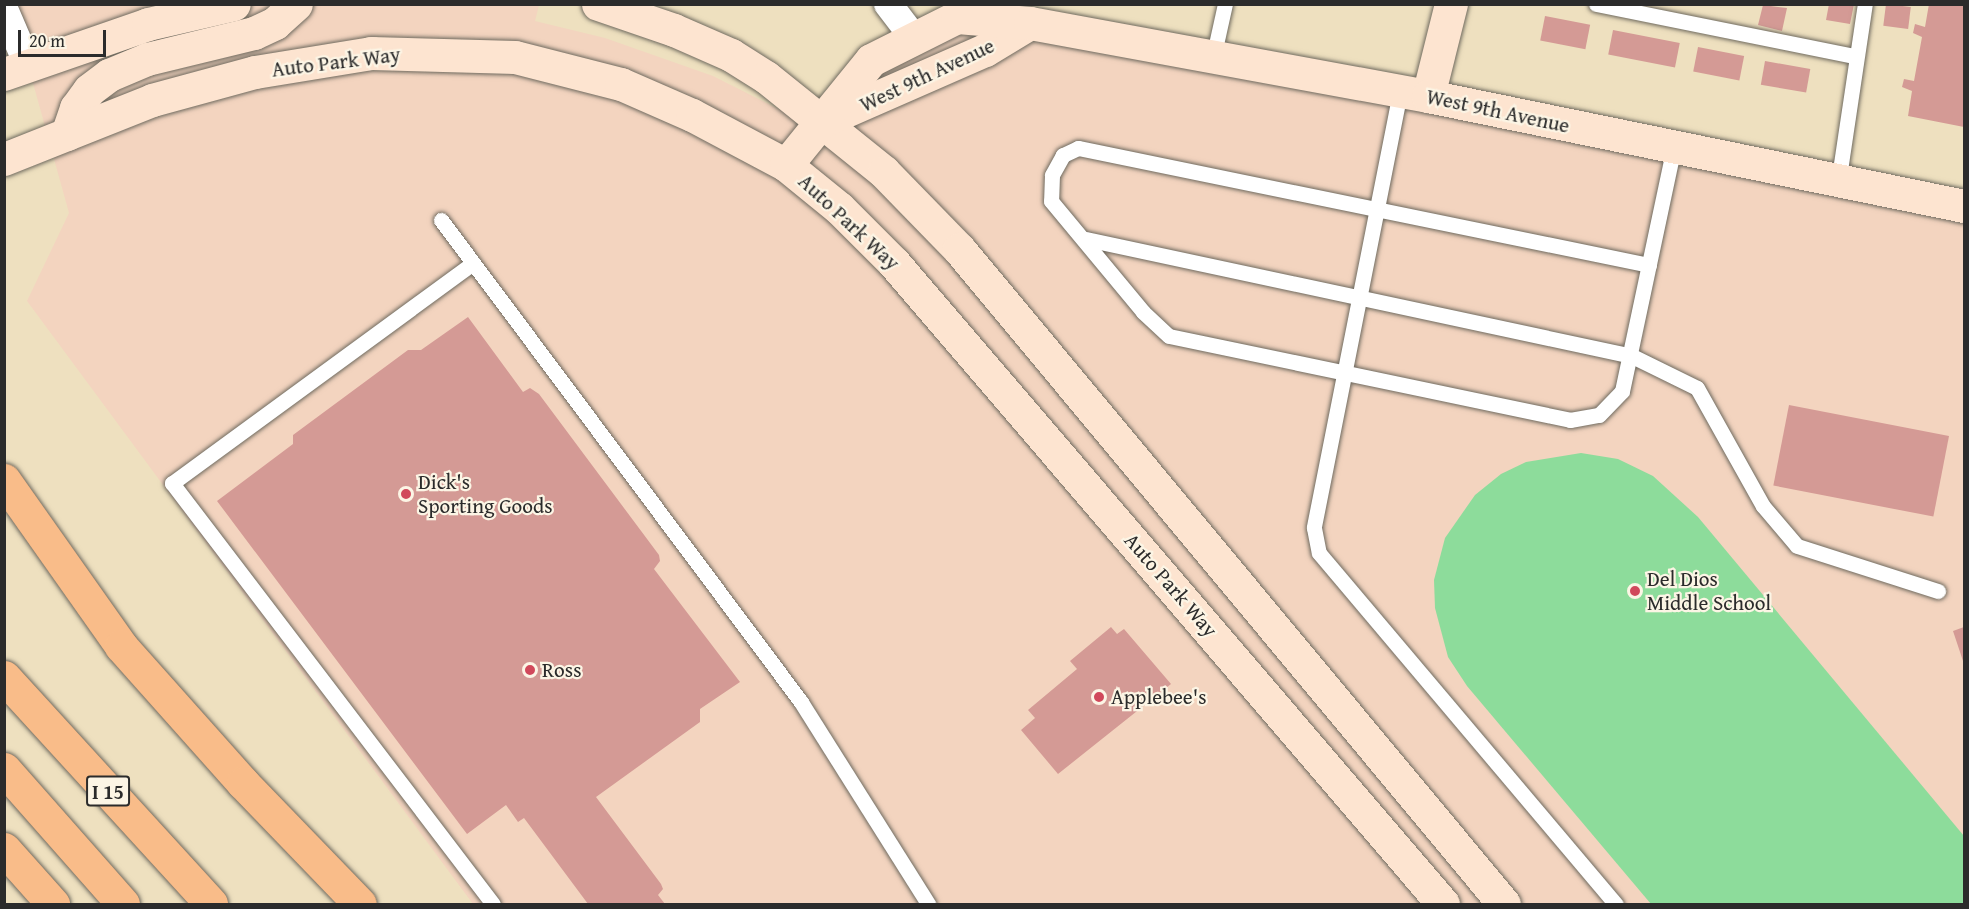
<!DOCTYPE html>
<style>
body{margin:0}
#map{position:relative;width:1969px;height:909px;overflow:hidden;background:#eee0bf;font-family:"Gentium Book Plus",serif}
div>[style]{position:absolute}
.built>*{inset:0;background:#f3d4bf}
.green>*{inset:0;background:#8ddc9b}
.building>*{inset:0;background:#d49a95;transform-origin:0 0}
.roads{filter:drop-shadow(0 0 2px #6f6a5f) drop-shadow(0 0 2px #6f6a5f)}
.lane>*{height:15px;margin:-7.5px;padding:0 7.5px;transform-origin:7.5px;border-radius:7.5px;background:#fff}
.street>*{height:28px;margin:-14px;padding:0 14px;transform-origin:14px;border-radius:14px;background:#fff}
.secondary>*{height:33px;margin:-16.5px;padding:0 16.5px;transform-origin:16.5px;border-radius:16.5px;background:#fde4d0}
.highway>*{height:33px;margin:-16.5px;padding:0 16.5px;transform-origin:16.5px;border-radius:16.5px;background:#f9bc89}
.dots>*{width:16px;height:16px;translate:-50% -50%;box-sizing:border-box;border:3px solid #fcf5e5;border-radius:50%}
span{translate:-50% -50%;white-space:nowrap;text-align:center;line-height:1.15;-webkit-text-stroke:4.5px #fcf5e5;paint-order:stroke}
.shield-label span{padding:2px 4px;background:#fcf5e5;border:2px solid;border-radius:4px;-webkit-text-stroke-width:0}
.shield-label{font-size:20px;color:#2b2b2b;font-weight:700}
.street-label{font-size:21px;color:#2b2b2b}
.poi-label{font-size:21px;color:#2b2b2b}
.left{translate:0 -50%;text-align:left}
.frame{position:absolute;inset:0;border:6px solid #2b2b2b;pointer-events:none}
.scale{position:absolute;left:18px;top:30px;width:88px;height:27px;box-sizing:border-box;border:3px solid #2b2b2b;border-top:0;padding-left:8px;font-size:18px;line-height:21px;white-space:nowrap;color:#2b2b2b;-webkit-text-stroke:4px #fcf5e5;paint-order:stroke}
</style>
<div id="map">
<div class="built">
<i style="clip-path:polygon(5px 4px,539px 5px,535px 21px,605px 38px,713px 76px,794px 117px,957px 17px,1964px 206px,1964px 904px,473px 904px,27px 301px,69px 213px,28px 65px)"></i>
</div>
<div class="green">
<i style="clip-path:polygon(1581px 453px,1618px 459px,1653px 476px,1698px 517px,1964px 836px,1964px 904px,1651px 904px,1467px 686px,1448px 657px,1435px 608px,1434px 580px,1445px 538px,1475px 495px,1501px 474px,1526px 462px)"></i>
</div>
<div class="building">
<i style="clip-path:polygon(1829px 4px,1854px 4px,1850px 24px,1826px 20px)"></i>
<i style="left:1886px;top:4px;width:25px;height:22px;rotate:7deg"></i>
<i style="clip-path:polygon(1929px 4px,1964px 4px,1964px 127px,1908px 116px,1912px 91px,1902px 87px,1904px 79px,1914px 81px,1922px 37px,1913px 33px,1915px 24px,1925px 27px)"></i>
<i style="clip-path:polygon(1763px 5px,1787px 8px,1782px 31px,1758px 25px)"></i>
<i style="left:1545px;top:16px;width:46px;height:25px;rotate:11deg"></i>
<i style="left:1613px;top:30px;width:68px;height:25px;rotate:11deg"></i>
<i style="left:1698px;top:47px;width:47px;height:25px;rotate:11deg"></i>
<i style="left:1765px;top:61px;width:46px;height:24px;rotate:10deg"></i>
<i style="clip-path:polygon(468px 317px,523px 392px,530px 388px,539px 394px,659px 555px,660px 561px,654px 569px,740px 682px,700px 709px,700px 722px,596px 797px,661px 884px,663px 889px,658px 895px,665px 904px,588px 904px,524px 818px,518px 822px,506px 805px,467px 834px,217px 501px,293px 444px,293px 435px,408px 350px,421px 350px)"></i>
<i style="left:1789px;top:405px;width:163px;height:82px;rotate:11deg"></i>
<i style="clip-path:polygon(1111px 627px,1117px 634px,1124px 629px,1171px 684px,1058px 774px,1021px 730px,1035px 718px,1028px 710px,1077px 669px,1070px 661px)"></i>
<i style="clip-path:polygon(1964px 627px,1964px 664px,1953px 631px)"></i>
</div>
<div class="roads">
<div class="lane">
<i style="left:1596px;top:4px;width:264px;rotate:11.4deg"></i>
<i style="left:1213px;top:58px;width:55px;rotate:-77.5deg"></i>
<i style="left:1400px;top:92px;width:444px;rotate:101.2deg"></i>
<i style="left:1314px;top:528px;width:25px;rotate:79deg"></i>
<i style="left:1319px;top:553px;width:460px;rotate:49.8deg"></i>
<i style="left:1839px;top:177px;width:175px;rotate:-81.5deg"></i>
<i style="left:441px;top:220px;width:602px;rotate:53.24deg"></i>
<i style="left:801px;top:702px;width:239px;rotate:57.8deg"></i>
<i style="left:1086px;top:239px;width:558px;rotate:12.09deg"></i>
<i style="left:1632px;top:356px;width:72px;rotate:26.2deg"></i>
<i style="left:1697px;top:388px;width:135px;rotate:60.8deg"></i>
<i style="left:1763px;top:506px;width:52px;rotate:49.6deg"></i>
<i style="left:1797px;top:546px;width:148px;rotate:17.7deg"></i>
<i style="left:473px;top:263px;width:373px;rotate:143.8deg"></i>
<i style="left:172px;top:483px;width:529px;rotate:52.68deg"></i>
<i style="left:1649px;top:265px;width:583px;rotate:-168.42deg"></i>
<i style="left:1078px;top:148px;width:17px;rotate:155deg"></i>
<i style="left:1063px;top:155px;width:23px;rotate:119deg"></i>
<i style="left:1052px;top:175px;width:26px;rotate:92deg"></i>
<i style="left:1051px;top:201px;width:144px;rotate:50.3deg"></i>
<i style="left:1143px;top:312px;width:35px;rotate:43deg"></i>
<i style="left:1169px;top:336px;width:410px;rotate:11.8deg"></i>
<i style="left:1570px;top:420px;width:29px;rotate:-10deg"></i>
<i style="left:1599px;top:415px;width:33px;rotate:-46deg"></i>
<i style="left:1622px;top:391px;width:249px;rotate:-78deg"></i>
</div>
<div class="street">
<i style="left:888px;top:4px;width:43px;rotate:52.6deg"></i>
<i style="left:4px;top:9px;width:61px;rotate:66.8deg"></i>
</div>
<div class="secondary">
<i style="left:598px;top:4px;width:80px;rotate:18.9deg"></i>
<i style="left:674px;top:30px;width:62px;rotate:23.7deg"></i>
<i style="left:731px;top:55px;width:41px;rotate:32.2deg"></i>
<i style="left:766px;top:77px;width:151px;rotate:38.8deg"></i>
<i style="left:884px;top:172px;width:107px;rotate:45.8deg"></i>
<i style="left:959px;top:249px;width:852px;rotate:50.24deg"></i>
<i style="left:4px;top:74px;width:152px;rotate:-19.1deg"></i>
<i style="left:148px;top:24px;width:88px;rotate:-13.1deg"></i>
<i style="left:1428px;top:96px;width:95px;rotate:-76deg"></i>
<i style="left:823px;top:121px;width:177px;rotate:-23.7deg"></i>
<i style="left:985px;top:50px;width:52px;rotate:-31deg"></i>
<i style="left:67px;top:134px;width:28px;rotate:-71deg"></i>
<i style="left:76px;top:108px;width:22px;rotate:-54deg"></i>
<i style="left:89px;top:90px;width:25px;rotate:-37deg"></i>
<i style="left:109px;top:75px;width:41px;rotate:-22.8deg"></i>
<i style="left:147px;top:59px;width:110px;rotate:-13.7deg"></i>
<i style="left:254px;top:33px;width:23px;rotate:-25deg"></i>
<i style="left:275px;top:23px;width:28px;rotate:-42deg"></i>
<i style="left:4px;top:159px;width:159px;rotate:-21.7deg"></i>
<i style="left:152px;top:100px;width:107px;rotate:-15.2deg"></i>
<i style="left:255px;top:72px;width:118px;rotate:-9.3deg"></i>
<i style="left:371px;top:53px;width:144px;rotate:1.6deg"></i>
<i style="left:515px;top:57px;width:109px;rotate:14.3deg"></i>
<i style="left:621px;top:84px;width:77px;rotate:23.6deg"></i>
<i style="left:692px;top:115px;width:106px;rotate:28deg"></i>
<i style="left:786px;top:165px;width:68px;rotate:39.1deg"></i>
<i style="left:839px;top:208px;width:78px;rotate:45deg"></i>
<i style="left:894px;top:263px;width:844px;rotate:49.42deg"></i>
<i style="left:786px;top:165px;width:135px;rotate:-51deg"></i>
<i style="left:871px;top:60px;width:96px;rotate:-26.6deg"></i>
<i style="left:957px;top:17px;width:73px;rotate:4.7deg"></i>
<i style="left:1030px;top:23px;width:405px;rotate:10.4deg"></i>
<i style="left:1428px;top:96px;width:547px;rotate:11.6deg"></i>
</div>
<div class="highway">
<i style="left:4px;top:480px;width:203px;rotate:54.8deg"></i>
<i style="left:121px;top:646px;width:183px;rotate:48.3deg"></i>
<i style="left:243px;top:783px;width:168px;rotate:46deg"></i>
<i style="left:4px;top:677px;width:307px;rotate:47.6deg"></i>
<i style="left:4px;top:769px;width:180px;rotate:48.6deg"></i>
<i style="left:4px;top:849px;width:74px;rotate:48.3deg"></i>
</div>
</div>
<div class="dots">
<i style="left:406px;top:494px;background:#d1495b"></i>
<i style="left:1635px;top:591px;background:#d1495b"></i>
<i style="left:530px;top:670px;background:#d1495b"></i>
<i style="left:1099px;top:697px;background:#d1495b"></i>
</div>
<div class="shield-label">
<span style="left:108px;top:791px">I 15</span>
</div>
<div class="street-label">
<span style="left:336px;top:62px;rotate:-7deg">Auto Park Way</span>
<span style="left:927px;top:75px;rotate:-25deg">West 9th Avenue</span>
<span style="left:1498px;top:111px;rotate:12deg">West 9th Avenue</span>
<span style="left:849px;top:222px;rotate:43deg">Auto Park Way</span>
<span style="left:1171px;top:585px;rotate:49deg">Auto Park Way</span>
</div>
<div class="poi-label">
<span class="left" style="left:418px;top:494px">Dick's<br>Sporting Goods</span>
<span class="left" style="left:1647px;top:591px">Del Dios<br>Middle School</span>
<span class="left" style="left:542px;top:670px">Ross</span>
<span class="left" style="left:1111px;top:697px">Applebee's</span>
</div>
<div class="frame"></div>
<div class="scale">20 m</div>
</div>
